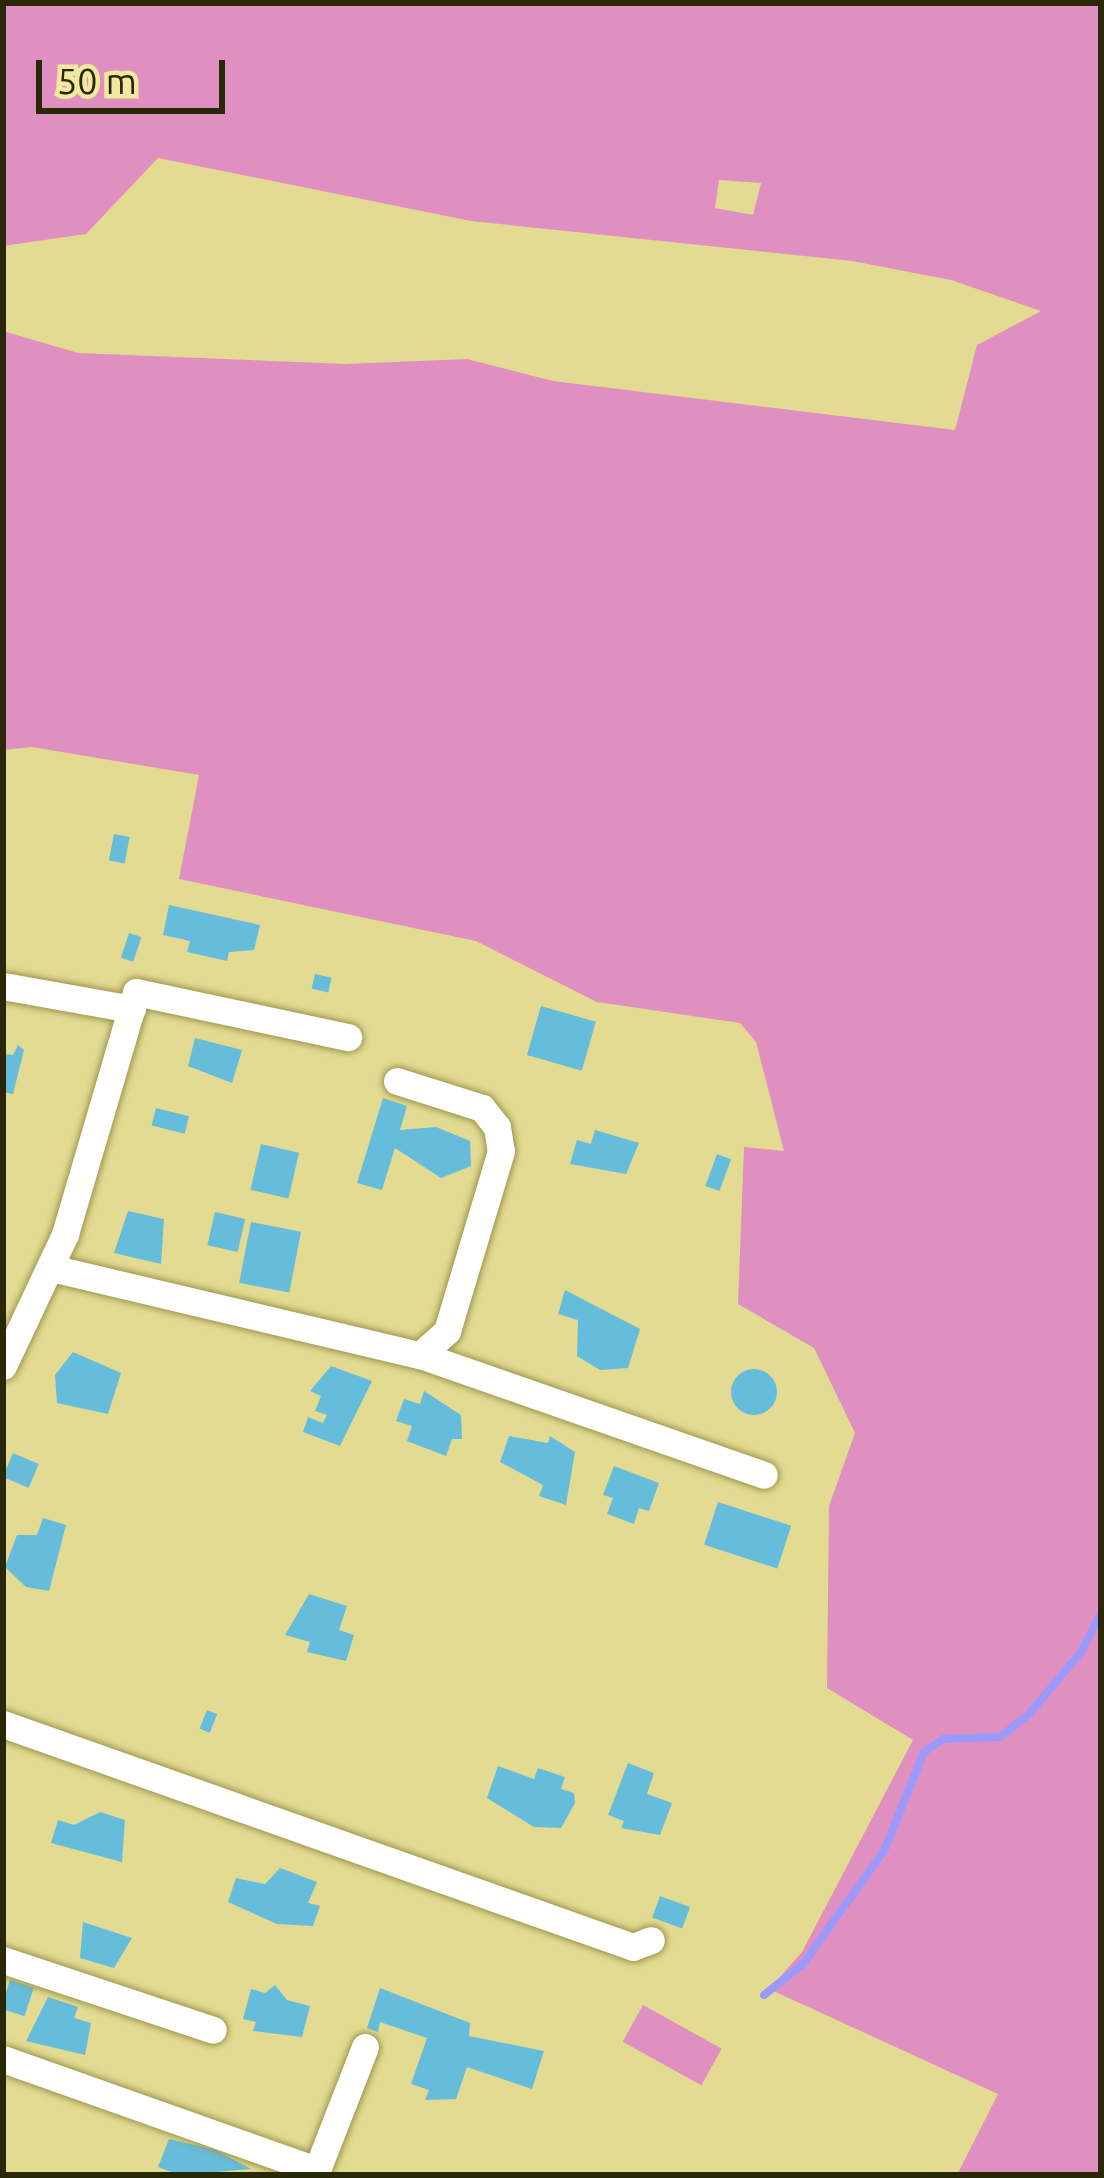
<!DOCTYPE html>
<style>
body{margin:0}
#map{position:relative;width:1104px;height:2178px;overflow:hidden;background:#e3db92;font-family:Ubuntu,sans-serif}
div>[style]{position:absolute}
.green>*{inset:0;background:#e090c0;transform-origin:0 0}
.stream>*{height:8px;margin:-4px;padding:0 4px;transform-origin:4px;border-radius:4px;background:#9b99fa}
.building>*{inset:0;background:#66bcdb;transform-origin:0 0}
.round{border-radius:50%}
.roads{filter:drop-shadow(0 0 3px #9e964e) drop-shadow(0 0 3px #9e964e)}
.minor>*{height:27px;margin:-13.5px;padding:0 13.5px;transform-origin:13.5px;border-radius:13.5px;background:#fff}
span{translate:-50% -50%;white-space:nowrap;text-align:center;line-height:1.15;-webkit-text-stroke:9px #f0e99f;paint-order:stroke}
.frame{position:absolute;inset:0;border:6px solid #2a2708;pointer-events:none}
.scale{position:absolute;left:36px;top:60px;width:189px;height:54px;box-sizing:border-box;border:6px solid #2a2708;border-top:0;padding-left:15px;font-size:36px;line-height:42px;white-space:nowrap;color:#2a2708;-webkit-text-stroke:9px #f0e99f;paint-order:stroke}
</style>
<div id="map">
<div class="green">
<i style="clip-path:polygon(evenodd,3px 3px,1101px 3px,1101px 2175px,957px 2175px,998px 2094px,769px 1989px,802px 1952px,913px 1740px,827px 1688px,829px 1506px,855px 1433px,814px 1348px,738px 1304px,744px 1147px,784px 1151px,756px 1042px,740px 1023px,597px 1002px,476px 941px,179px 879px,199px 775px,32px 747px,3px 750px,3px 331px,78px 353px,345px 364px,467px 359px,553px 381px,955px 430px,977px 345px,1041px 311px,951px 280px,852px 261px,471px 221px,158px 158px,86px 234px,3px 246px,3px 3px,719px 180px,761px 183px,753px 215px,715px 208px,719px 180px)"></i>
<i style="left:643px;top:2005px;width:90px;height:42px;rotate:29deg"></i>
</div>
<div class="stream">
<i style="left:764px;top:1995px;width:50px;rotate:-38.5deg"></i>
<i style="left:803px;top:1964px;width:139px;rotate:-54.4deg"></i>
<i style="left:884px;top:1851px;width:107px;rotate:-68deg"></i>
<i style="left:924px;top:1752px;width:23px;rotate:-34deg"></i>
<i style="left:943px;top:1739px;width:57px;rotate:-2deg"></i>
<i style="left:1000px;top:1737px;width:37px;rotate:-38deg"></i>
<i style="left:1029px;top:1714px;width:81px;rotate:-50deg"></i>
<i style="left:1081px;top:1652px;width:44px;rotate:-62.9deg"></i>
</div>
<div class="building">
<i style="left:114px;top:834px;width:16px;height:27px;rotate:11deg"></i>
<i style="clip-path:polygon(169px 905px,260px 925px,254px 950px,229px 952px,227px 961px,187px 952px,190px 941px,163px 935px)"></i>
<i style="left:129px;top:933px;width:13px;height:26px;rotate:18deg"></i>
<i style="left:315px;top:974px;width:17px;height:15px;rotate:13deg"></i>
<i style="left:541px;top:1006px;width:57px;height:51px;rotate:16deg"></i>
<i style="clip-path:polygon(195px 1038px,242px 1050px,232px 1083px,188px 1066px)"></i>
<i style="clip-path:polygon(18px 1045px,24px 1050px,13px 1094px,3px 1092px,3px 1054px,13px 1055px)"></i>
<i style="clip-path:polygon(383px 1098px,407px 1106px,400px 1130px,436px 1127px,470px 1141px,471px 1166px,441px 1178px,395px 1148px,382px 1190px,357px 1183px)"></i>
<i style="left:156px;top:1108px;width:34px;height:18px;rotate:14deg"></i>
<i style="clip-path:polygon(595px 1130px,639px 1143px,626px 1174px,570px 1164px,577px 1140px,591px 1144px)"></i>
<i style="left:261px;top:1144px;width:39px;height:47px;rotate:13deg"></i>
<i style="left:717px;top:1154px;width:15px;height:34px;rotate:20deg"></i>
<i style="clip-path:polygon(128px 1211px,164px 1219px,161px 1264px,114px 1253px)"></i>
<i style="left:215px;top:1212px;width:31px;height:34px;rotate:13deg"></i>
<i style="left:251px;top:1222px;width:51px;height:62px;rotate:11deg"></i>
<i style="clip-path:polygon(565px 1290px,640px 1329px,628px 1368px,600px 1370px,577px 1356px,578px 1320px,558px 1314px)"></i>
<i style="clip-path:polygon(73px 1352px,121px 1373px,108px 1414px,57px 1403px,55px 1375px)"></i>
<i style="clip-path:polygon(331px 1366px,372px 1381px,340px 1446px,303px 1432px,308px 1417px,323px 1423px,327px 1415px,315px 1411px,321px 1396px,310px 1391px)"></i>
<i class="round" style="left:731px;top:1369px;width:46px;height:46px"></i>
<i style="clip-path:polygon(424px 1391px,461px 1415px,462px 1439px,452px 1439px,446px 1456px,407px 1441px,412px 1426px,396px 1421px,404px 1399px,420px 1404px)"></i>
<i style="clip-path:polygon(509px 1436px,548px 1443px,550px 1436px,575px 1452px,566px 1505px,539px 1496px,543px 1485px,500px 1462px)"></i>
<i style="left:13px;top:1453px;width:28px;height:26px;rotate:23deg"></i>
<i style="clip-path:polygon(614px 1466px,659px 1483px,649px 1511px,639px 1508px,634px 1524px,607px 1514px,613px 1498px,603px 1495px)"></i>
<i style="left:718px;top:1502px;width:77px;height:45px;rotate:18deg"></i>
<i style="clip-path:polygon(43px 1518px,66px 1525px,49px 1591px,26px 1587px,5px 1567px,17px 1535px,37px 1535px)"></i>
<i style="clip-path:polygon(309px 1594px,347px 1606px,339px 1630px,354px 1635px,346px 1661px,307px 1652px,310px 1642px,285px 1635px)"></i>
<i style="left:207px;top:1710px;width:11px;height:20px;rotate:22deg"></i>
<i style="clip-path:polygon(628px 1763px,654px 1773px,647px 1794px,672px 1803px,660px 1835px,621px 1828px,624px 1821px,608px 1815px)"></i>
<i style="clip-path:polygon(498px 1766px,534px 1779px,538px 1768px,565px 1777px,561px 1789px,574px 1793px,575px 1803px,561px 1828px,534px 1827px,487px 1798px)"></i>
<i style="clip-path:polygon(100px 1812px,125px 1820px,122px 1862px,51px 1843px,58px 1820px,74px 1825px)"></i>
<i style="clip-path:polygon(280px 1868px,317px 1882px,308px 1903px,320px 1906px,313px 1926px,277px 1924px,228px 1902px,236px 1878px,265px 1884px)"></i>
<i style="left:660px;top:1896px;width:32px;height:23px;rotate:20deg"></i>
<i style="clip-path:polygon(83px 1922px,132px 1938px,114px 1968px,80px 1958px)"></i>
<i style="left:10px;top:1980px;width:25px;height:30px;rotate:18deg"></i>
<i style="clip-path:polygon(275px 1985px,287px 2000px,310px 2006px,302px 2037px,253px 2031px,256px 2022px,243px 2019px,251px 1989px,265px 1993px)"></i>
<i style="clip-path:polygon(380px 1988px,470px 2023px,469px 2036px,544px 2051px,532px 2089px,467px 2067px,456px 2099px,425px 2100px,429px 2090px,411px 2084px,427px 2038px,380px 2022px,378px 2032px,367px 2028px)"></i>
<i style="clip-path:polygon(48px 1997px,78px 2007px,74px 2018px,91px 2023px,85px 2055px,26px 2041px)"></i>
<i style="clip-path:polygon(169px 2139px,216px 2150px,251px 2169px,179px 2175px,158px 2167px)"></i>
</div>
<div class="roads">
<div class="minor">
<i style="left:3px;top:986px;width:131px;rotate:10.1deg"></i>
<i style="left:397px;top:1081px;width:89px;rotate:17.6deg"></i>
<i style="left:482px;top:1108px;width:24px;rotate:52deg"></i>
<i style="left:497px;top:1127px;width:24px;rotate:81deg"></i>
<i style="left:501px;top:1151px;width:188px;rotate:106.7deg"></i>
<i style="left:447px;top:1331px;width:36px;rotate:138deg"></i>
<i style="left:51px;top:1268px;width:379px;rotate:13.3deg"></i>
<i style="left:420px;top:1355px;width:364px;rotate:19.2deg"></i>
<i style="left:3px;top:1366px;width:146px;rotate:-64.8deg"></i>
<i style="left:65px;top:1234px;width:252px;rotate:-73.6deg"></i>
<i style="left:136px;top:992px;width:217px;rotate:12deg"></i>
<i style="left:3px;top:1724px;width:668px;rotate:19.49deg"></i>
<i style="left:633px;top:1947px;width:19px;rotate:-21deg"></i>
<i style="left:3px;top:1960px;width:221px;rotate:18.4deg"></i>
<i style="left:3px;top:2059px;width:333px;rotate:19.5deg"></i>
<i style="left:317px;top:2170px;width:132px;rotate:-68.7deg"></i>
</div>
</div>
<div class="frame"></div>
<div class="scale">50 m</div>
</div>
